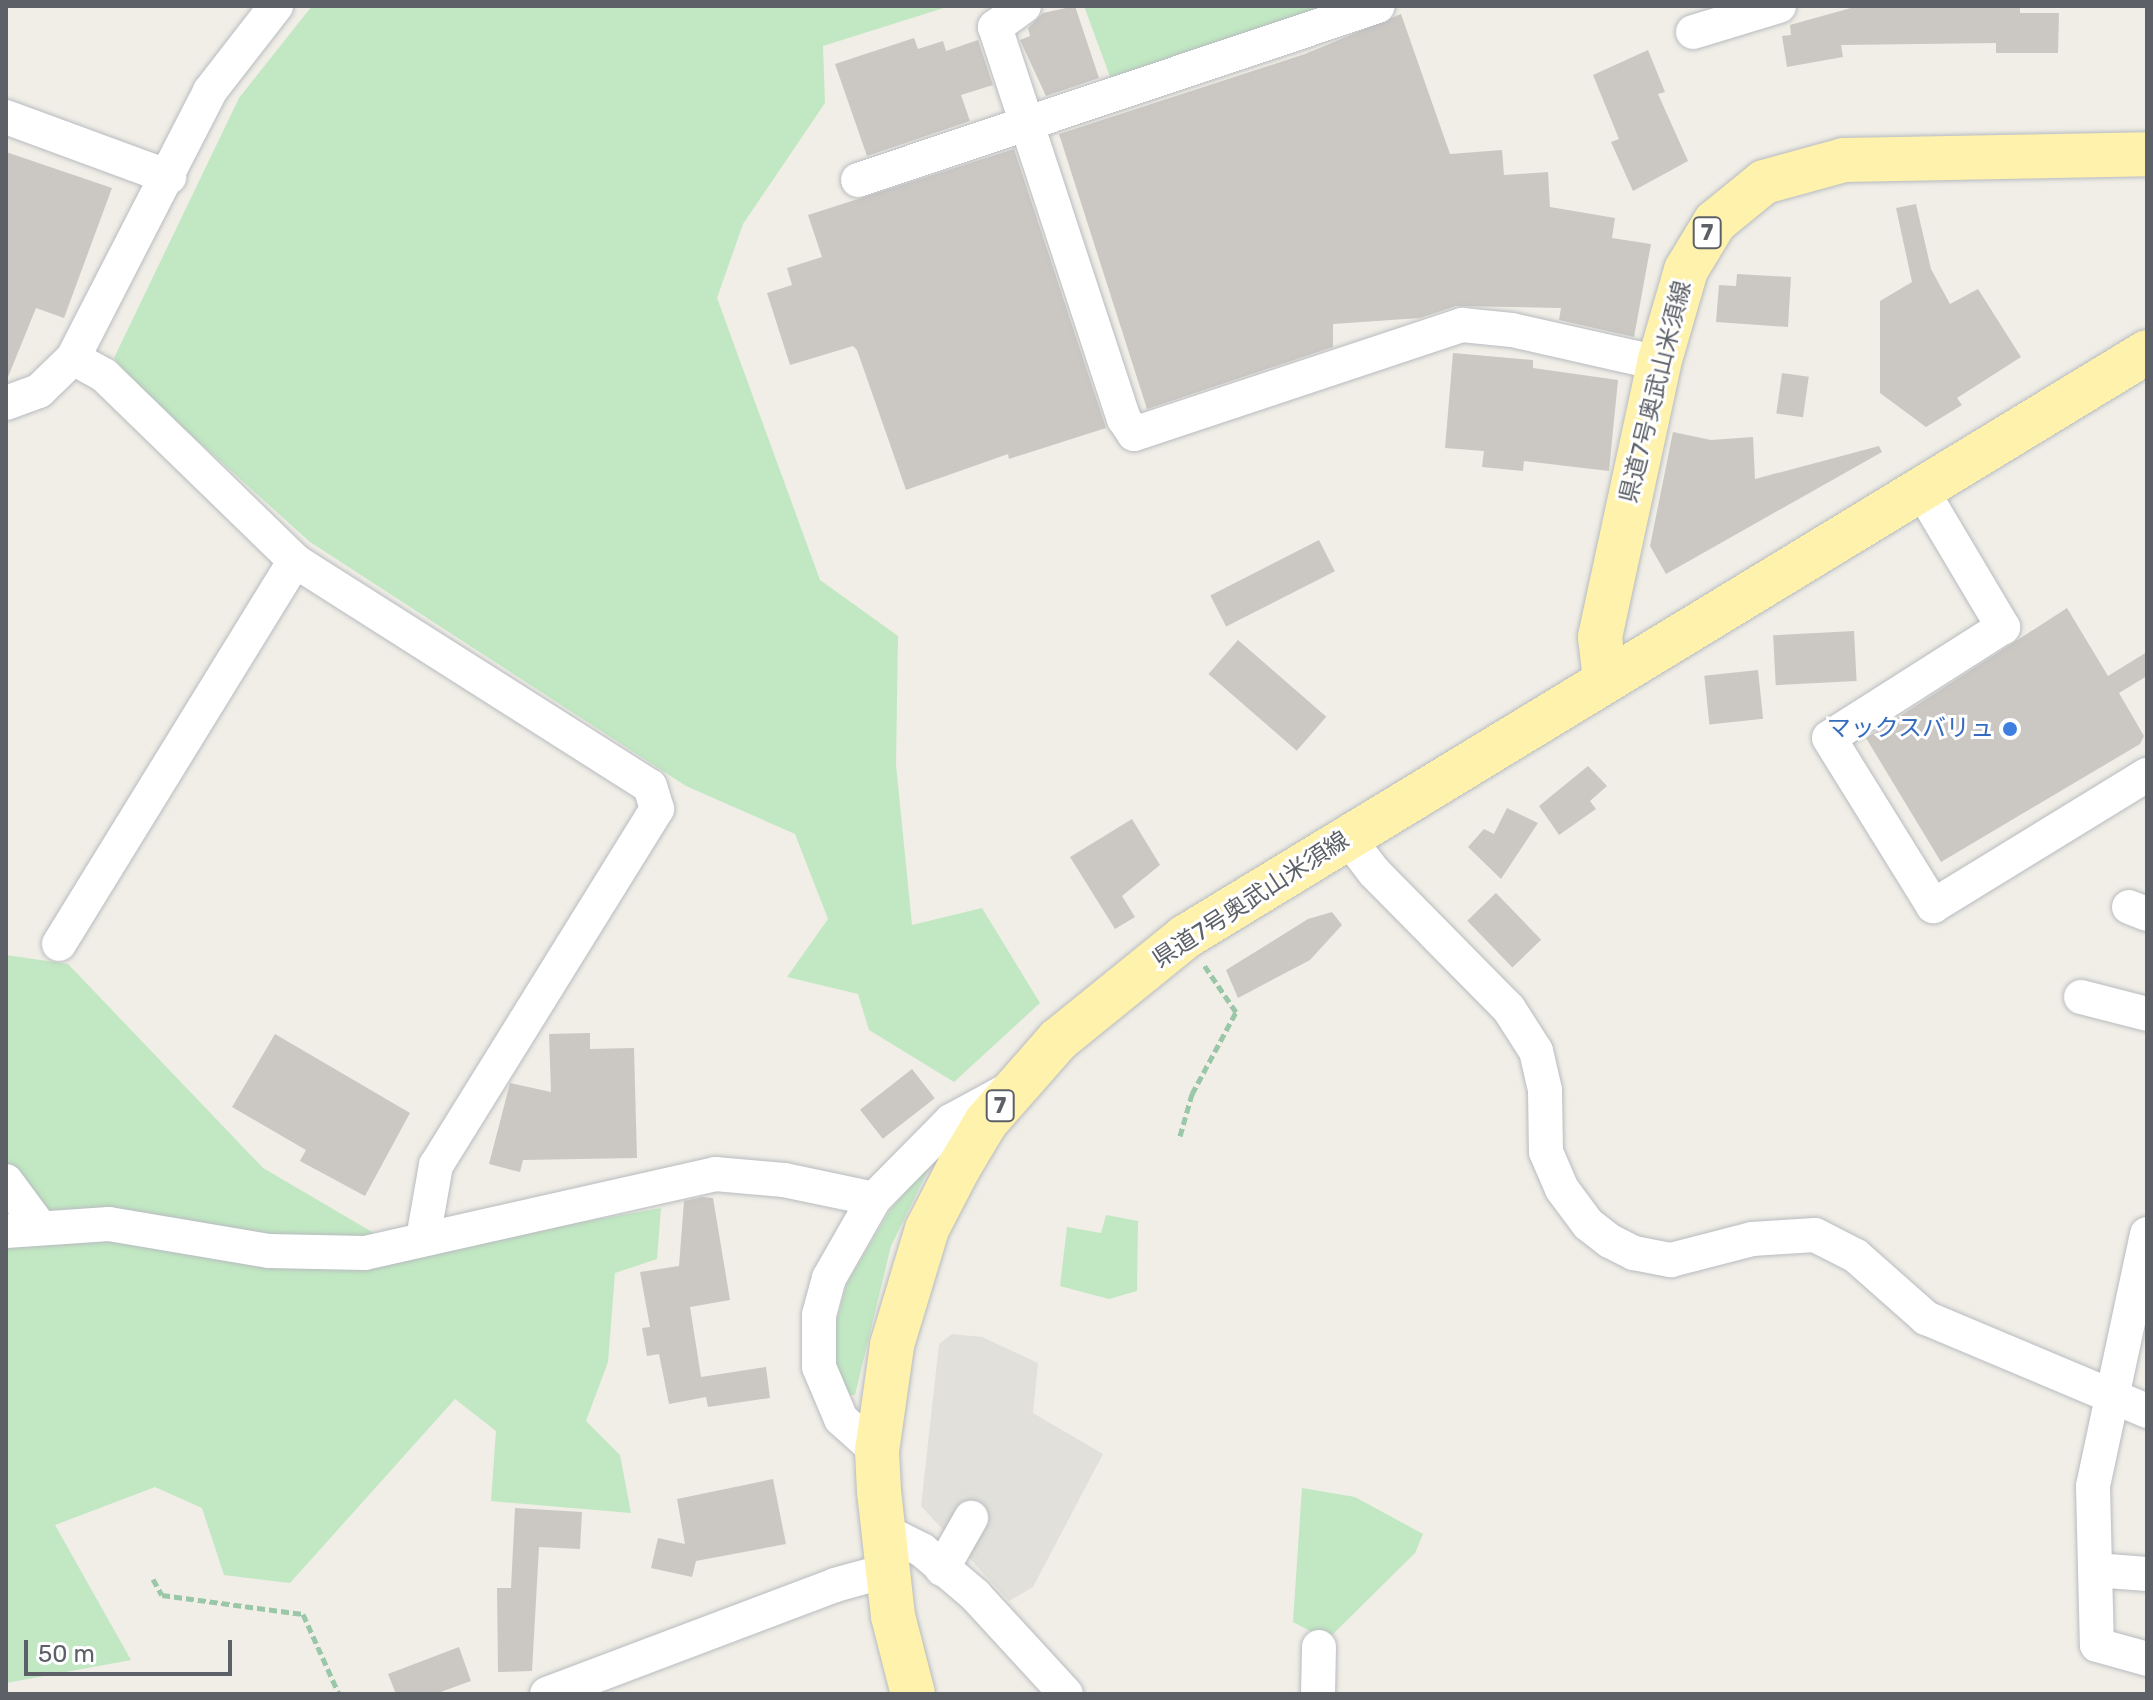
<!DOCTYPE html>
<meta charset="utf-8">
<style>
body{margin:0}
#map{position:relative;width:2153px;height:1700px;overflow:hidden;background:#f0eee6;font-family:Rubik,"Noto Sans JP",sans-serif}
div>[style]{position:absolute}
.industrial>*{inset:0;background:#e1e0da}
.green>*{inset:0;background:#c1e8c2}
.building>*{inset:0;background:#cbc8c3;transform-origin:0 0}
.path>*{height:5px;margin-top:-2.5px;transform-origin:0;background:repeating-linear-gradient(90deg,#99c7a7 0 8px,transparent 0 12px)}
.roads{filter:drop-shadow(0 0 2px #b8bbc0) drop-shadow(0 0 2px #b8bbc0)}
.minor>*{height:34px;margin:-17px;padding:0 17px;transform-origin:17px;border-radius:17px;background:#fff}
.major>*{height:44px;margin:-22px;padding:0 22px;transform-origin:22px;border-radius:22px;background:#fff2ac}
.dots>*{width:22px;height:22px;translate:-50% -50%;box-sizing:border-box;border:4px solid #fff;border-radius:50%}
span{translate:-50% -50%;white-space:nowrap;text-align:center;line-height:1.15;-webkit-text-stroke:6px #fff;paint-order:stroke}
.shield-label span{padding:2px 6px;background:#fff;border:2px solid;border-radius:6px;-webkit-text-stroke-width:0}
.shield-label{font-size:22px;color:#5d6167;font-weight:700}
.street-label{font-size:24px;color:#5d6167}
.shop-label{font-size:24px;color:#366cbe}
.right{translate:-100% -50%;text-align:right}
.frame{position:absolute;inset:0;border:8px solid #5d6167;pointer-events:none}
.scale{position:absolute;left:24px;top:1640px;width:208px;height:36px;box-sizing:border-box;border:4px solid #5d6167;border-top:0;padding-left:10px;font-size:24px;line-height:28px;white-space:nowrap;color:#5d6167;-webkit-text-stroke:6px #fff;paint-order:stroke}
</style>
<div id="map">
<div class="industrial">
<i style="clip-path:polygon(952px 1334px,982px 1337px,1038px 1363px,1033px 1413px,1103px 1454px,1033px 1587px,1009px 1601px,921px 1506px,939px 1344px)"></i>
</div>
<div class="green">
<i style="clip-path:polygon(312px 6px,950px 6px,823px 46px,825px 103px,743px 224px,717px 298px,820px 580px,898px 636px,896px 765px,912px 925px,982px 908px,1040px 1003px,954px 1082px,869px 1030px,858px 994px,787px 977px,828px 919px,795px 834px,686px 786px,310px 542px,136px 385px,114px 358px,239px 98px)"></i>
<i style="clip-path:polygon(1084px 6px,1340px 6px,1112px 82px)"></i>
<i style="clip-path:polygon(6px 955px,68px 964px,263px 1168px,408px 1253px,661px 1208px,657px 1259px,615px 1273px,608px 1362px,586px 1421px,620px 1455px,631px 1513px,491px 1501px,496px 1431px,455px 1399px,290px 1583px,224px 1575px,202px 1508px,155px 1487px,55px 1525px,131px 1660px,6px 1683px)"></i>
<i style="clip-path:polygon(933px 1160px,891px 1246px,855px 1395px,840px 1394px,833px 1334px,847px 1283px,890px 1210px)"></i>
<i style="clip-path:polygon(1106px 1215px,1138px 1221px,1137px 1291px,1109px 1299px,1060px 1286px,1067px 1227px,1101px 1233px)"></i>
<i style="clip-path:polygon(1302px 1488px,1355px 1497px,1423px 1534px,1415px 1553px,1327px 1640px,1293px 1622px)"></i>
</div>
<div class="building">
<i style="clip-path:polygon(1075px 6px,1099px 78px,1046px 96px,1020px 40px,1030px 36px,1028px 28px,1043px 13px)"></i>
<i style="clip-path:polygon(1858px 6px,2020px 6px,2020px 13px,2059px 13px,2058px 53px,1996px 53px,1996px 43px,1841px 45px,1843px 57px,1787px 67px,1782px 36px,1791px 35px,1790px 25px)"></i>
<i style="clip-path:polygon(1401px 14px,1450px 154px,1502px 150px,1504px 175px,1548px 172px,1550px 207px,1615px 218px,1612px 238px,1651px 244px,1634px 337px,1559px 320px,1561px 308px,1456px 306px,1420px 318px,1333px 324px,1333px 347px,1147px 409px,1059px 134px,1305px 54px)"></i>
<i style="clip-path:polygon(914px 38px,918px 49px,943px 41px,946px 51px,978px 40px,993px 85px,961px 95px,970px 121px,867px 156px,835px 64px)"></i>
<i style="clip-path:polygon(1648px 50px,1665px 92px,1658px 94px,1688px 161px,1633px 191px,1611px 142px,1619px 139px,1593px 75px)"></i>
<i style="clip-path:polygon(1014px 149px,1106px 428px,1009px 459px,1008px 454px,906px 490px,857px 350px,853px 346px,790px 365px,767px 293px,792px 285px,787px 268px,822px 257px,808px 215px)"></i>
<i style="clip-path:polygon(6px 152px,112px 188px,64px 318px,36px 308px,6px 382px)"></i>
<i style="clip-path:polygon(1916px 204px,1931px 269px,1950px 304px,1978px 289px,2021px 357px,1957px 398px,1962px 405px,1926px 427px,1880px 393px,1880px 301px,1912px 282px,1896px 208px)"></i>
<i style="clip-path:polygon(1737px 274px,1791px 277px,1788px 327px,1716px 322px,1719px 285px,1736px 286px)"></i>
<i style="clip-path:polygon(1453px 353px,1533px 360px,1533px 368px,1618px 380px,1609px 471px,1524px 461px,1523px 471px,1482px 467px,1484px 451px,1445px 448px)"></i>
<i style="left:1782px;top:373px;width:27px;height:41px;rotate:8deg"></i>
<i style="clip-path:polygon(1673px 432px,1711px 440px,1753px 437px,1755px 479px,1879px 446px,1882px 452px,1666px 574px,1650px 546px)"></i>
<i style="left:1319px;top:540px;width:35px;height:122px;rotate:63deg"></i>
<i style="clip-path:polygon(2067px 608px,2108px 676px,2147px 652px,2147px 676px,2119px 693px,2144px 736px,2140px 744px,1941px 862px,1866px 738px)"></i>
<i style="left:1854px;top:631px;width:50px;height:81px;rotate:87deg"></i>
<i style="left:1238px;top:640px;width:117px;height:45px;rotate:41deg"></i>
<i style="left:1758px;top:670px;width:49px;height:54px;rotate:84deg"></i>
<i style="clip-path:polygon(1588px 766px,1607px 786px,1590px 801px,1596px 809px,1559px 835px,1539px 806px)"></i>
<i style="clip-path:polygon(1507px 808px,1538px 823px,1501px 879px,1468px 847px,1484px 829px,1494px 834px)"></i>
<i style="clip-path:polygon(1132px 819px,1160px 865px,1122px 896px,1135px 917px,1115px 929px,1070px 857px)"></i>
<i style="left:1496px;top:893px;width:65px;height:40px;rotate:46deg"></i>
<i style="clip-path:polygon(1332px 912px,1342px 925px,1310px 960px,1238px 998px,1226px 970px,1308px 919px)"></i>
<i style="clip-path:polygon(590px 1033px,590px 1049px,634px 1048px,637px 1158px,523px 1160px,520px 1172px,489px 1164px,510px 1083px,551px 1092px,549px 1034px)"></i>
<i style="clip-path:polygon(275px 1034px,410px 1113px,365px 1196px,300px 1161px,306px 1150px,232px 1107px)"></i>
<i style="left:912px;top:1069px;width:37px;height:66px;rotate:52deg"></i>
<i style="clip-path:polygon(702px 1197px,713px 1198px,730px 1300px,690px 1307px,701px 1377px,766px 1367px,770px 1398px,708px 1407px,706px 1397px,669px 1404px,659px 1354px,647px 1356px,642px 1328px,650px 1327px,640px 1272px,679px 1266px,684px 1201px)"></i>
<i style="clip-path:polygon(773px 1479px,786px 1544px,696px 1561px,692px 1577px,651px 1568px,658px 1538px,685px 1544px,677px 1499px)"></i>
<i style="clip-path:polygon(515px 1508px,582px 1512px,580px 1549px,539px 1547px,532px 1671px,498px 1672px,497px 1588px,511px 1588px)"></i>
<i style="clip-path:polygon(459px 1647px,471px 1681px,435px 1694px,396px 1694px,388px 1674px)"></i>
</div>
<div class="path">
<i style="left:1180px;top:1136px;width:44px;rotate:-74.1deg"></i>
<i style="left:1192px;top:1094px;width:93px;rotate:-61.8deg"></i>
<i style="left:1236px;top:1012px;width:57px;rotate:-124.2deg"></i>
<i style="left:153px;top:1579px;width:18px;rotate:61deg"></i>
<i style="left:162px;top:1595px;width:142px;rotate:7.7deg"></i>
<i style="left:303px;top:1614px;width:88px;rotate:65.8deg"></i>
</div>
<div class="roads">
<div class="minor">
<i style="left:1024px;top:6px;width:36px;rotate:144deg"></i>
<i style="left:995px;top:27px;width:413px;rotate:71.8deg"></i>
<i style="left:1124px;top:419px;width:18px;rotate:56deg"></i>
<i style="left:1134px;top:434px;width:346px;rotate:-18.4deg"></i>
<i style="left:1462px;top:325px;width:50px;rotate:5.7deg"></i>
<i style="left:1512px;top:330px;width:151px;rotate:12.7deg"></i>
<i style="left:1693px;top:32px;width:90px;rotate:-16.8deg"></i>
<i style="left:6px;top:117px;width:174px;rotate:20.2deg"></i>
<i style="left:858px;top:180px;width:548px;rotate:-18.5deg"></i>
<i style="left:73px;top:358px;width:35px;rotate:29deg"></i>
<i style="left:104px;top:375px;width:267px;rotate:44.2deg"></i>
<i style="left:295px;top:561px;width:420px;rotate:32.4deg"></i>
<i style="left:650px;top:786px;width:24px;rotate:73deg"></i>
<i style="left:657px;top:809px;width:419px;rotate:121.8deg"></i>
<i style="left:436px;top:1165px;width:75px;rotate:100deg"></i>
<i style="left:6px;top:403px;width:35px;rotate:-20deg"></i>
<i style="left:39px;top:391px;width:47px;rotate:-44.1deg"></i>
<i style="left:73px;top:358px;width:300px;rotate:-62.8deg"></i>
<i style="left:210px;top:91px;width:108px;rotate:-52.2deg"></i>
<i style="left:1921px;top:489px;width:161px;rotate:59.3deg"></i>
<i style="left:2003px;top:627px;width:206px;rotate:147.5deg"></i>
<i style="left:1829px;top:738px;width:198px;rotate:58.2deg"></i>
<i style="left:1933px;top:906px;width:251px;rotate:-31.5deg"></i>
<i style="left:1348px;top:838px;width:43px;rotate:52.6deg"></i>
<i style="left:1374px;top:872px;width:192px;rotate:45.4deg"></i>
<i style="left:1509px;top:1009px;width:50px;rotate:57.3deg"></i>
<i style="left:1536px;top:1051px;width:40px;rotate:77deg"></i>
<i style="left:1545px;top:1090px;width:62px;rotate:89.1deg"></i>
<i style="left:1546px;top:1152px;width:40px;rotate:66.6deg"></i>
<i style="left:1562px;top:1189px;width:44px;rotate:53.4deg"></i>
<i style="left:1588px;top:1224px;width:28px;rotate:38deg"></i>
<i style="left:1610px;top:1241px;width:27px;rotate:27deg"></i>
<i style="left:1634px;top:1253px;width:38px;rotate:11deg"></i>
<i style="left:1671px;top:1260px;width:84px;rotate:-14.5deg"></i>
<i style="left:1752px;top:1239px;width:63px;rotate:-3.6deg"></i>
<i style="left:1815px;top:1235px;width:46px;rotate:27.1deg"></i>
<i style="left:1856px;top:1256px;width:94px;rotate:41.5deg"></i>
<i style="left:1926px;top:1318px;width:240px;rotate:22.8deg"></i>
<i style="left:2129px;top:907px;width:19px;rotate:21deg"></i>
<i style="left:59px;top:944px;width:450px;rotate:-58.4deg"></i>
<i style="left:2081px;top:997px;width:68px;rotate:14.4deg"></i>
<i style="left:6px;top:1181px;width:56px;rotate:53.7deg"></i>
<i style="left:6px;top:1231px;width:103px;rotate:-3.9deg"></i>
<i style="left:109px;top:1224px;width:162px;rotate:9.6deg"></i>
<i style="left:269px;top:1251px;width:96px;rotate:1.2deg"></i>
<i style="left:365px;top:1253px;width:359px;rotate:-12.7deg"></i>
<i style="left:715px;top:1174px;width:69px;rotate:5deg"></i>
<i style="left:784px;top:1180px;width:92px;rotate:11.9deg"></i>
<i style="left:2147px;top:1234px;width:258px;rotate:102.1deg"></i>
<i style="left:2093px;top:1486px;width:159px;rotate:88.6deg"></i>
<i style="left:2097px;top:1645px;width:52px;rotate:15.6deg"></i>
<i style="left:877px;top:1451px;width:48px;rotate:-138.4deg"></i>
<i style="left:841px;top:1419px;width:56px;rotate:-112.9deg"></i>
<i style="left:819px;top:1367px;width:52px;rotate:-90deg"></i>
<i style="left:819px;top:1315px;width:38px;rotate:-75deg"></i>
<i style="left:829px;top:1278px;width:91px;rotate:-60.3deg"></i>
<i style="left:874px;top:1199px;width:110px;rotate:-45.4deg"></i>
<i style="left:951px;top:1121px;width:63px;rotate:-28.6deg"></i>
<i style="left:882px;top:1530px;width:45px;rotate:26.6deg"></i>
<i style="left:922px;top:1550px;width:70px;rotate:40.3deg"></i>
<i style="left:975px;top:1595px;width:134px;rotate:47.4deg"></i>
<i style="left:942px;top:1569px;width:59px;rotate:-60.4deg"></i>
<i style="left:2095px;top:1570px;width:52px;rotate:4.4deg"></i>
<i style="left:547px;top:1694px;width:308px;rotate:-20.7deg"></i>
<i style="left:835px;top:1585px;width:53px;rotate:-15.4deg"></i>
<i style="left:1318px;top:1694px;width:47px;rotate:-88.8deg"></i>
</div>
<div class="major">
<i style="left:1605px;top:680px;width:43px;rotate:-96.6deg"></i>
<i style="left:1600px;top:637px;width:280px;rotate:-77.8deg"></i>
<i style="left:1659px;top:363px;width:97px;rotate:-73.8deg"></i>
<i style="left:1686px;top:270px;width:56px;rotate:-58.9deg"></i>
<i style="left:1715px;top:222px;width:63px;rotate:-39.2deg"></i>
<i style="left:1764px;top:182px;width:83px;rotate:-15.4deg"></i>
<i style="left:1844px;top:160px;width:303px;rotate:-1.1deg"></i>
<i style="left:913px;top:1694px;width:81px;rotate:-104.4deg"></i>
<i style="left:893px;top:1616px;width:125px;rotate:-96.4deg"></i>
<i style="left:879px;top:1492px;width:41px;rotate:-92.8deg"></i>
<i style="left:877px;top:1451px;width:107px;rotate:-81.9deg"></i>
<i style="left:892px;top:1345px;width:121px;rotate:-73.2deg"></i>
<i style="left:927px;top:1229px;width:68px;rotate:-62.7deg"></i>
<i style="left:958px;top:1169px;width:55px;rotate:-59.2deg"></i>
<i style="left:986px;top:1122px;width:109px;rotate:-48.7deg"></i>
<i style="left:1058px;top:1040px;width:164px;rotate:-39deg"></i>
<i style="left:1185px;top:937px;width:1126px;rotate:-31.3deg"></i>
</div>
</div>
<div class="dots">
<i style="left:2010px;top:729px;background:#3f7fe0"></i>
</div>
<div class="shield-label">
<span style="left:1707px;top:233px">7</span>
<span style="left:1000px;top:1106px">7</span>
</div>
<div class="street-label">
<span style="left:1656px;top:392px;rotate:-76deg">県道7号奥武山米須線</span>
<span style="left:1251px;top:900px;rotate:-33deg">県道7号奥武山米須線</span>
</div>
<div class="shop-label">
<span class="right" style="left:1994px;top:729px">マックスバリュ</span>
</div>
<div class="frame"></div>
<div class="scale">50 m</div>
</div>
